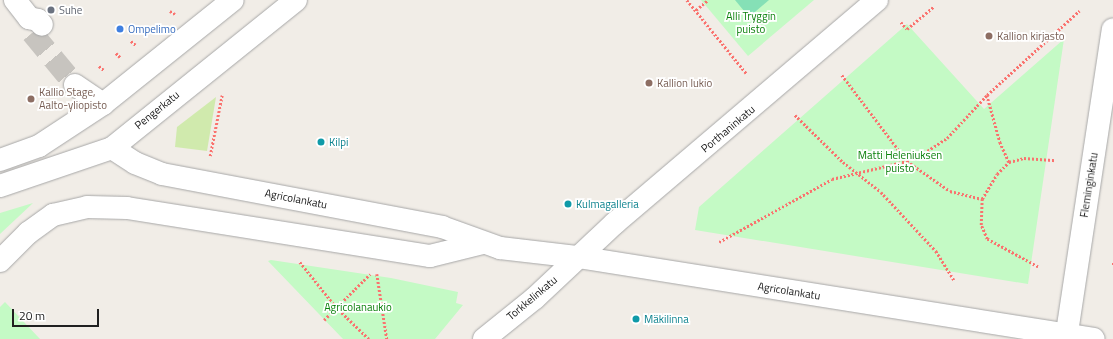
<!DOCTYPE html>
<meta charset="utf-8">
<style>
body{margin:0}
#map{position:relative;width:1113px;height:339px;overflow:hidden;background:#f1ede7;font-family:"Titillium Web",sans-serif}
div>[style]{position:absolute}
.grass>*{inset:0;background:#d0eaad}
.park>*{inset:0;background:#c4fac5}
.pitch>*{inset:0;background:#85e0b6}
.minor-tunnel>*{height:22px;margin-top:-11px;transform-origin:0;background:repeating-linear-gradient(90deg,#c7c4bf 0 22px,transparent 0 33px)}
.path>*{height:2.5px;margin-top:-1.25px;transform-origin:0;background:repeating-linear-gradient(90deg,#fa726e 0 2px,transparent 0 4px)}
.roads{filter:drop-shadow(0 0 1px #a7a7a7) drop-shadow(0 0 1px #a7a7a7)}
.minor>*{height:22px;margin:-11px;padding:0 11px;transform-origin:11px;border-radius:11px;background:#fff}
.tertiary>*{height:22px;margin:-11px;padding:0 11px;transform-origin:11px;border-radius:11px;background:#fff}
.dots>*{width:11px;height:11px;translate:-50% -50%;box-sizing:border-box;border:2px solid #fff;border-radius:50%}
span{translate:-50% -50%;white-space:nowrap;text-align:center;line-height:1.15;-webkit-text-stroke:3.5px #fff;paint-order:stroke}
.worship-label{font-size:11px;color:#5b616d}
.left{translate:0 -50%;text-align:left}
.park-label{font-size:11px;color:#0b810c}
.shop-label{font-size:11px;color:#366cbe}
.education-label{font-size:11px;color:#785e54}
.street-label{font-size:11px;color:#202020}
.culture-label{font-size:11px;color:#0d838f}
.scale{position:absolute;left:12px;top:309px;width:87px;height:18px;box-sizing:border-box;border:2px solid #202020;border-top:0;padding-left:5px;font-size:12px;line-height:14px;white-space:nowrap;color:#202020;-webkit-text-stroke:3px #fff;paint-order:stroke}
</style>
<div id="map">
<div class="grass">
<i style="clip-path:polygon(216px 97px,207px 151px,175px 147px,177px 127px)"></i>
</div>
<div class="park">
<i style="clip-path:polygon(701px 0,814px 0,748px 56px)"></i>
<i style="clip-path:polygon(907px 24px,984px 109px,1064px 39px,1028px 284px,695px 230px,699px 207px)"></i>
<i style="clip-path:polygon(33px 203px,0 234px,0 213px)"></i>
<i style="clip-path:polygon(271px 260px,391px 278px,458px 292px,456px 303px,463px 305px,435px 339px,343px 339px,268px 261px)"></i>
<i style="clip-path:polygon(5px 302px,40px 339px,0 339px,0 307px)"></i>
</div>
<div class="pitch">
<i style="clip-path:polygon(735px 0,769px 0,749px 17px)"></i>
</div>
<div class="minor-tunnel">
<i style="left:32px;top:33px;width:67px;rotate:50.4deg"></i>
</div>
<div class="path">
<i style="left:687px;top:0;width:95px;rotate:51deg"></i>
<i style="left:696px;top:10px;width:16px;rotate:-40deg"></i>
<i style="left:170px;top:11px;width:6px;rotate:31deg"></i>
<i style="left:901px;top:22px;width:9px;rotate:49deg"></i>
<i style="left:907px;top:29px;width:35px;rotate:-40deg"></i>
<i style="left:131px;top:41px;width:6px;rotate:39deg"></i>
<i style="left:116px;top:53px;width:6px;rotate:45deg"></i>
<i style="left:99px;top:66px;width:6px;rotate:39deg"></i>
<i style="left:842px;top:75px;width:108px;rotate:52.9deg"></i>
<i style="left:907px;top:161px;width:52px;rotate:34.9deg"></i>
<i style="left:950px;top:191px;width:33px;rotate:14deg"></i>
<i style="left:987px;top:95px;width:49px;rotate:74.5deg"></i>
<i style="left:1000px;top:142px;width:22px;rotate:66deg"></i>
<i style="left:795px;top:115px;width:67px;rotate:44.4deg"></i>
<i style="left:843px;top:162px;width:48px;rotate:38.3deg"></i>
<i style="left:881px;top:192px;width:81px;rotate:47deg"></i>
<i style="left:936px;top:251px;width:34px;rotate:58deg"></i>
<i style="left:210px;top:156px;width:62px;rotate:-78.9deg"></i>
<i style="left:719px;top:242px;width:129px;rotate:-29.1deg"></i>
<i style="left:832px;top:179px;width:77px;rotate:-13.5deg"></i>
<i style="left:907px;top:161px;width:19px;rotate:-25deg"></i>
<i style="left:924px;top:153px;width:27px;rotate:-33deg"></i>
<i style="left:947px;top:138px;width:59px;rotate:-47.1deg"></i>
<i style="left:987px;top:95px;width:125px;rotate:-42.4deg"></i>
<i style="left:300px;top:262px;width:58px;rotate:51.3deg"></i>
<i style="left:336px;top:307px;width:46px;rotate:44.1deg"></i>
<i style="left:1112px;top:264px;width:1px"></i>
<i style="left:1038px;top:267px;width:58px;rotate:-151.2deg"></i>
<i style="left:987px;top:239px;width:15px;rotate:-113deg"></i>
<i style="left:981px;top:225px;width:26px;rotate:-88deg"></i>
<i style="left:982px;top:199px;width:29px;rotate:-59deg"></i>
<i style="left:997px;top:174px;width:17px;rotate:-45deg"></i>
<i style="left:1009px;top:162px;width:16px;rotate:-15deg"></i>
<i style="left:1024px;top:158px;width:32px;rotate:4deg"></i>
<i style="left:377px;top:274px;width:66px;rotate:81.3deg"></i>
<i style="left:324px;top:320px;width:65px;rotate:-45deg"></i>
</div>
<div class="roads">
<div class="minor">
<i style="left:15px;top:0;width:23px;rotate:52deg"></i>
<i style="left:29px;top:18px;width:9px;rotate:13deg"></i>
<i style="left:38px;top:20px;width:6px;rotate:51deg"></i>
<i style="left:75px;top:85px;width:34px;rotate:34deg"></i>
<i style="left:112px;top:148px;width:27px;rotate:33deg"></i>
<i style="left:135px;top:163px;width:29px;rotate:22deg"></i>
<i style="left:162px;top:174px;width:285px;rotate:10.7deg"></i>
<i style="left:442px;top:227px;width:62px;rotate:19.9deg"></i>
<i style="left:500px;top:248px;width:79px;rotate:6.6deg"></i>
<i style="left:578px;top:257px;width:522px;rotate:9.03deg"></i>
<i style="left:0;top:160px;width:41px;rotate:-19.7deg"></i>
<i style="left:39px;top:146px;width:77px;rotate:-33.3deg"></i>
<i style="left:103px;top:104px;width:166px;rotate:-38.7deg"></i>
<i style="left:0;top:186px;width:118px;rotate:-18.7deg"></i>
<i style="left:112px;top:148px;width:236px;rotate:-38.8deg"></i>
<i style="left:0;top:261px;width:40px;rotate:-45deg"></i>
<i style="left:28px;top:233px;width:31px;rotate:-36deg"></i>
<i style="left:53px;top:215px;width:35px;rotate:-13deg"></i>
<i style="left:87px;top:207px;width:40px;rotate:1.4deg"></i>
<i style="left:127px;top:208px;width:307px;rotate:9deg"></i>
<i style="left:430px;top:256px;width:55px;rotate:-13.8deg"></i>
<i style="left:484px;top:339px;width:65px;rotate:-38.8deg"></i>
<i style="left:535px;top:298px;width:110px;rotate:-43.2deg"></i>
<i style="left:615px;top:223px;width:344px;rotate:-40.4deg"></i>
</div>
<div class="tertiary">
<i style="left:1066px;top:339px;width:313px;rotate:-81.4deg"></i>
</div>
</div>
<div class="dots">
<i style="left:51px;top:10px;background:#6b7280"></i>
<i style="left:120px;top:29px;background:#3f7fe0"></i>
<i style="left:989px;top:36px;background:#8d6e63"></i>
<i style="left:649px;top:83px;background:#8d6e63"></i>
<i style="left:31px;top:99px;background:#8d6e63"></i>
<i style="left:321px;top:142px;background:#0f9aa8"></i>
<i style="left:568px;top:204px;background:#0f9aa8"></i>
<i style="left:636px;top:319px;background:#0f9aa8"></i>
</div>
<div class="worship-label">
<span class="left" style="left:59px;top:10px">Suhe</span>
</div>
<div class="park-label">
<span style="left:751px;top:23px">Alli Tryggin<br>puisto</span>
<span style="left:900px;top:162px">Matti Heleniuksen<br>puisto</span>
<span style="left:358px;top:307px">Agricolanaukio</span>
</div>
<div class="shop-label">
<span class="left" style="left:128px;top:29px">Ompelimo</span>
</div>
<div class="education-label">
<span class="left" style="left:997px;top:36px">Kallion kirjasto</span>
<span class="left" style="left:657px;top:83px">Kallion lukio</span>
<span class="left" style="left:39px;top:99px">Kallio Stage,<br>Aalto-yliopisto</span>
</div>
<div class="street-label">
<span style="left:157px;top:110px;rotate:-39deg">Pengerkatu</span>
<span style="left:728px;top:129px;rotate:-40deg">Porthaninkatu</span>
<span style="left:1089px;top:185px;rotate:-81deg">Fleminginkatu</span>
<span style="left:296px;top:199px;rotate:11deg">Agricolankatu</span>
<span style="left:789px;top:291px;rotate:9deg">Agricolankatu</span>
<span style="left:532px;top:298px;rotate:-40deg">Torkkelinkatu</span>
</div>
<div class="culture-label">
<span class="left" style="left:329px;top:142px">Kilpi</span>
<span class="left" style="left:576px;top:204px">Kulmagalleria</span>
<span class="left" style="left:644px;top:319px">Mäkilinna</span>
</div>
<div class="scale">20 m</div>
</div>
